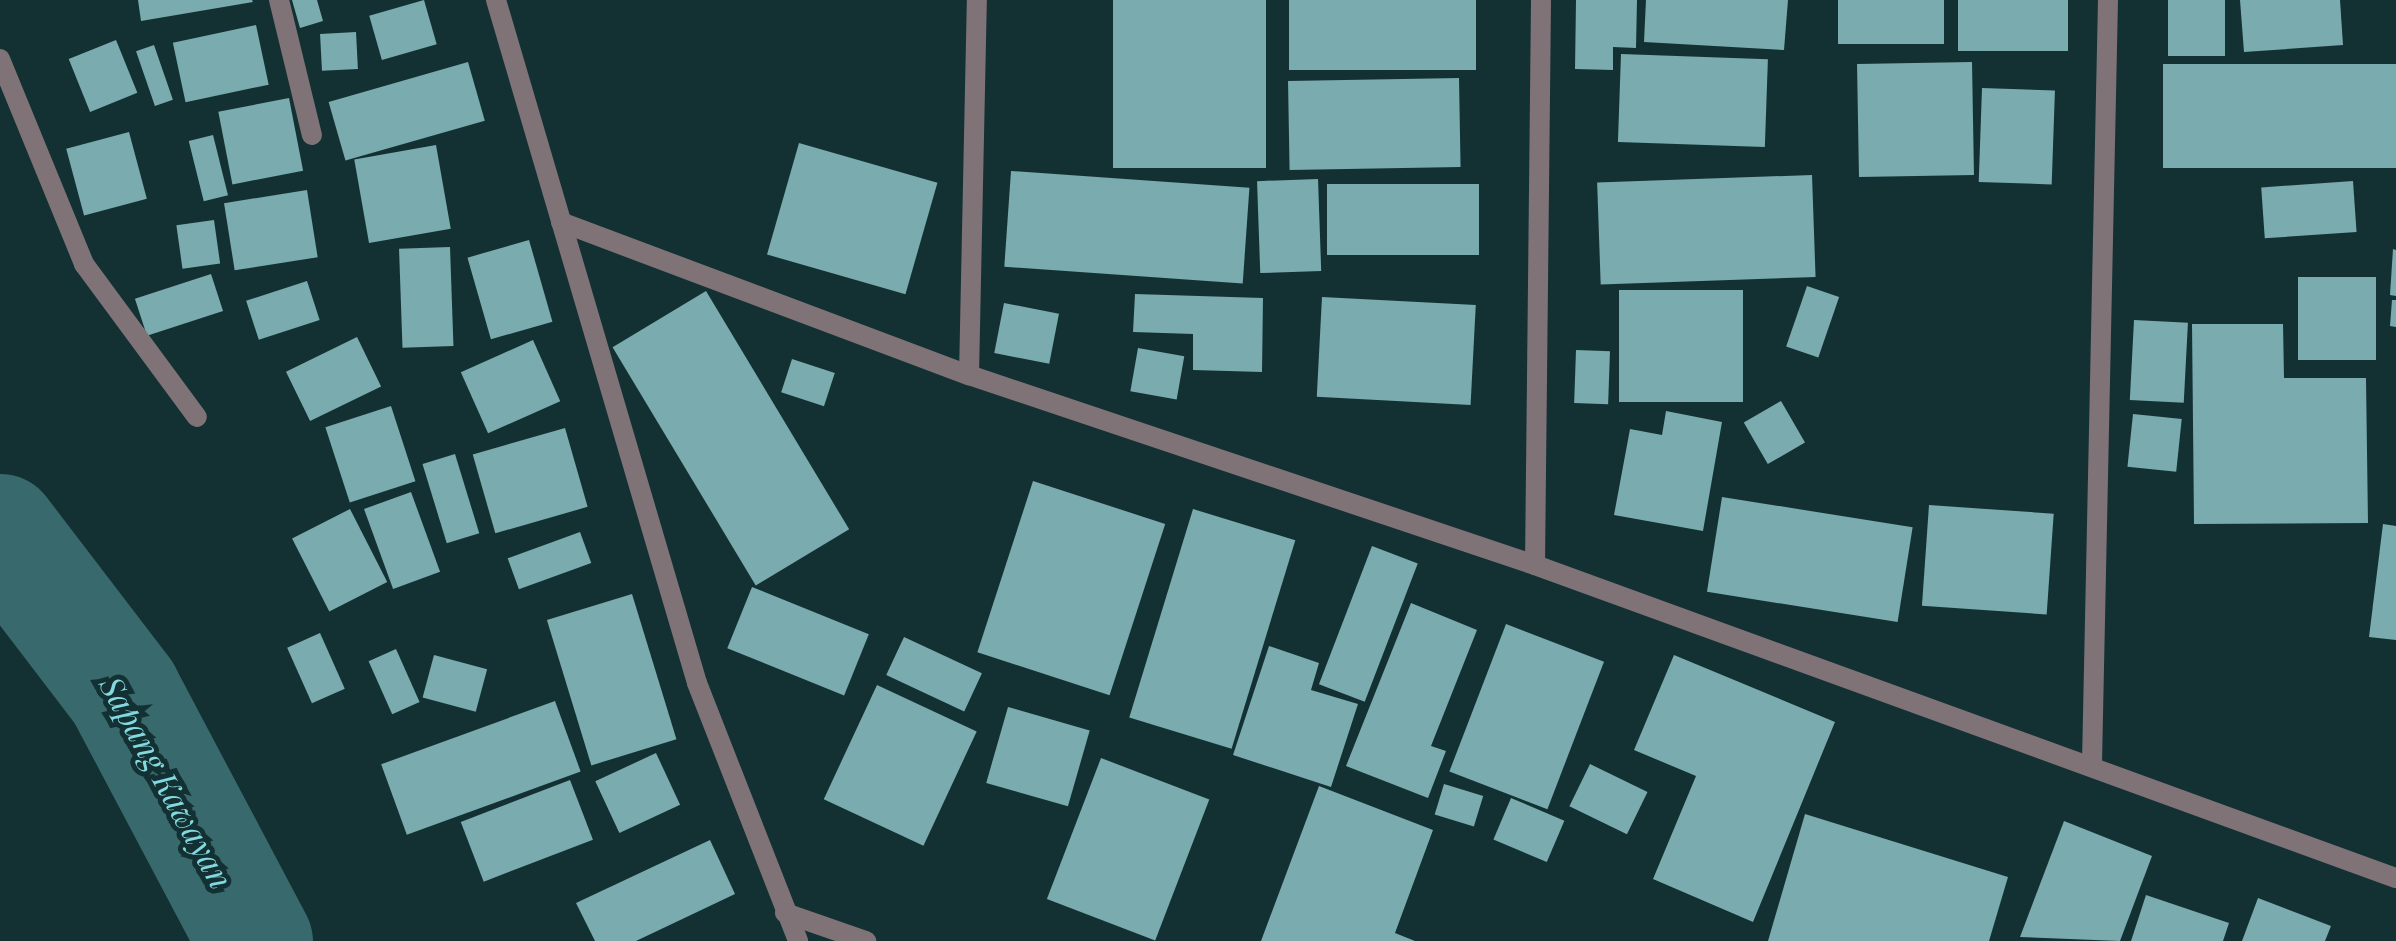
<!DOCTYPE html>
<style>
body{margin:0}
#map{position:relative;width:2396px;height:941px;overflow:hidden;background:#133133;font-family:"Playfair Display",serif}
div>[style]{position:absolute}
.river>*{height:115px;margin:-57.5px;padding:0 57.5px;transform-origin:57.5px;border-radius:57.5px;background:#38696d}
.building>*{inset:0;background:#79abaf;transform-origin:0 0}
.minor>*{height:20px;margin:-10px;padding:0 10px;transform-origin:10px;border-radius:10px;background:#7f7378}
span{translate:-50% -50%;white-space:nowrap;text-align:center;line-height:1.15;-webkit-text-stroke:10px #133133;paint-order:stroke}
.water-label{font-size:32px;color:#84d9e0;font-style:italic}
</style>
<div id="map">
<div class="river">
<i style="left:0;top:531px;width:203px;rotate:52.6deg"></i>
<i style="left:123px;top:692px;width:282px;rotate:62.1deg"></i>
</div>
<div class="building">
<i style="clip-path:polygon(138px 0,252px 0,253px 2px,141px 21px)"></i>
<i style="clip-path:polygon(292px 0,317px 0,323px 21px,300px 28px)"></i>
<i style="left:424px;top:0;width:46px;height:57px;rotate:74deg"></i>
<i style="left:1113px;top:0;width:153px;height:168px"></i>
<i style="left:1289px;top:0;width:187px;height:70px"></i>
<i style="clip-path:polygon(1576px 0,1637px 0,1636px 48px,1613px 47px,1613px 70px,1575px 69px)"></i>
<i style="clip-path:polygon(1646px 0,1788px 0,1784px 50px,1644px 42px)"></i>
<i style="left:1838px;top:0;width:106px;height:44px"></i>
<i style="left:1958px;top:0;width:110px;height:51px"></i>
<i style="left:2168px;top:0;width:57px;height:56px"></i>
<i style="clip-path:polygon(2240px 0,2340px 0,2343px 45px,2244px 52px)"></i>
<i style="left:256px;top:25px;width:61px;height:85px;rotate:78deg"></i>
<i style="left:356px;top:32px;width:37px;height:36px;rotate:87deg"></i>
<i style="left:116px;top:40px;width:57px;height:51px;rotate:68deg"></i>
<i style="left:154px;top:45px;width:58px;height:19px;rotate:71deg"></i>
<i style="left:1621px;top:54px;width:147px;height:88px;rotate:2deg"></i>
<i style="left:468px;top:62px;width:61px;height:145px;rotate:74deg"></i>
<i style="left:1972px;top:62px;width:113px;height:115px;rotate:89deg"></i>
<i style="left:2396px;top:64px;width:104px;height:233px;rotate:90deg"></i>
<i style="left:1459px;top:78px;width:89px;height:171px;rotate:89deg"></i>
<i style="left:1982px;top:88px;width:73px;height:94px;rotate:2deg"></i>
<i style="left:289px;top:98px;width:74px;height:72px;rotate:79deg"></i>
<i style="left:129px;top:132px;width:69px;height:65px;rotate:75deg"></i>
<i style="left:213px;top:135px;width:62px;height:25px;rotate:76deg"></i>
<i style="left:799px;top:143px;width:144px;height:116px;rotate:16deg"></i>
<i style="left:436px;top:145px;width:85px;height:83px;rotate:80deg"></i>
<i style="left:1011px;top:171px;width:239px;height:96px;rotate:4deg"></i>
<i style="left:1812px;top:175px;width:102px;height:215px;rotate:88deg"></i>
<i style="left:1318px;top:179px;width:92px;height:61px;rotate:88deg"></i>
<i style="left:2353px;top:181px;width:51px;height:92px;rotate:86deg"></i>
<i style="left:1479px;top:184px;width:71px;height:152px;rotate:90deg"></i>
<i style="left:307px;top:190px;width:68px;height:84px;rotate:81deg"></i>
<i style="left:214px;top:220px;width:44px;height:38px;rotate:82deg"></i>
<i style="left:529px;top:240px;width:85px;height:64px;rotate:74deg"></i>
<i style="left:450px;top:247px;width:99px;height:51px;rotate:88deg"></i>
<i style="clip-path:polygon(2393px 249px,2396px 250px,2396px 296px,2390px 295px)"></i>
<i style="left:211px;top:274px;width:39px;height:80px;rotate:72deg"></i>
<i style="left:2298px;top:277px;width:78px;height:83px"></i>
<i style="left:307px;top:281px;width:41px;height:64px;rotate:72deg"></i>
<i style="left:1807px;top:286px;width:34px;height:64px;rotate:19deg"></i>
<i style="left:1619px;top:290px;width:124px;height:112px"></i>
<i style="left:706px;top:291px;width:278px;height:109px;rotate:59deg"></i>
<i style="clip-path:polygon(1135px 294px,1263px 298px,1262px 372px,1193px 370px,1193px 334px,1133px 332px)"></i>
<i style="left:1322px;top:297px;width:154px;height:100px;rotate:3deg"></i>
<i style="clip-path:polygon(2392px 300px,2396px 300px,2396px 327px,2390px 326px)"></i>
<i style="left:1004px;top:303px;width:56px;height:51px;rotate:11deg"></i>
<i style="left:2134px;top:320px;width:54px;height:80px;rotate:3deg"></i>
<i style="clip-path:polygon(2192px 324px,2283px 324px,2284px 378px,2366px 378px,2368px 523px,2194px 524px)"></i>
<i style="left:357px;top:337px;width:55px;height:79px;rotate:64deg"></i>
<i style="left:533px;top:340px;width:67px;height:79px;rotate:66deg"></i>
<i style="left:1138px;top:348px;width:47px;height:44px;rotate:10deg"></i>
<i style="left:1576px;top:350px;width:34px;height:53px;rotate:2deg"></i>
<i style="left:792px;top:359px;width:45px;height:35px;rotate:18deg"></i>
<i style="left:1781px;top:401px;width:48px;height:43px;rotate:60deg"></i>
<i style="left:391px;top:406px;width:79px;height:69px;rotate:72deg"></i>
<i style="clip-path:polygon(1666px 411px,1722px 422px,1703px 531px,1614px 515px,1630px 429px,1662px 435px)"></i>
<i style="left:2133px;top:414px;width:49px;height:53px;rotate:6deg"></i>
<i style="left:565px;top:428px;width:82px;height:96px;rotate:74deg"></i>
<i style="left:455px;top:454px;width:83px;height:34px;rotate:73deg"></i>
<i style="left:1033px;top:481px;width:139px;height:180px;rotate:18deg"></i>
<i style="left:411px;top:492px;width:85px;height:50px;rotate:70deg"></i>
<i style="left:1722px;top:497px;width:193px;height:96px;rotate:9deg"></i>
<i style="left:1929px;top:505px;width:125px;height:101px;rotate:4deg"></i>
<i style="left:350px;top:509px;width:82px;height:65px;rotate:63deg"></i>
<i style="left:1193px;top:509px;width:107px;height:218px;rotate:17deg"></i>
<i style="clip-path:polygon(2383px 524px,2396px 526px,2396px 640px,2369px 637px)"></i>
<i style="left:580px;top:532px;width:33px;height:77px;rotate:70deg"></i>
<i style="left:1372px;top:546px;width:49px;height:148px;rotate:21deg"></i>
<i style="left:752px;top:587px;width:126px;height:66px;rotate:22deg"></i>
<i style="left:632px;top:594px;width:152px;height:89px;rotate:73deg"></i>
<i style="clip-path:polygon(1411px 603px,1477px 630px,1431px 746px,1446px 751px,1428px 798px,1346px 766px)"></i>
<i style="left:1506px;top:624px;width:105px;height:158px;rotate:21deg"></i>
<i style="left:320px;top:633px;width:61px;height:36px;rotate:66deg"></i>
<i style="left:904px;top:637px;width:86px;height:42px;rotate:25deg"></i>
<i style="clip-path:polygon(1269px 646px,1319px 663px,1311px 690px,1358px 704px,1331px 787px,1233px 755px)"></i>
<i style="left:396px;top:649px;width:58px;height:30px;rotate:66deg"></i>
<i style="left:434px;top:655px;width:55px;height:44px;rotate:15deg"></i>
<i style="clip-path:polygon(1674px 655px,1835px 722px,1753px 922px,1653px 879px,1696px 776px,1634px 750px)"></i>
<i style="left:877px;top:685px;width:110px;height:126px;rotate:25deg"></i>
<i style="left:555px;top:701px;width:75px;height:185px;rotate:70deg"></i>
<i style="left:1008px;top:707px;width:85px;height:79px;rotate:16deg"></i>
<i style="left:656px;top:753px;width:57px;height:67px;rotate:65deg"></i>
<i style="left:1101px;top:758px;width:116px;height:151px;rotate:21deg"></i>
<i style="left:1590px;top:764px;width:64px;height:47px;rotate:26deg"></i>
<i style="left:570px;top:780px;width:64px;height:117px;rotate:69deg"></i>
<i style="left:1444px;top:784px;width:41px;height:32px;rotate:17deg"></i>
<i style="clip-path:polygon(1319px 786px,1433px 830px,1395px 933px,1415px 941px,1261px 941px)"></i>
<i style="left:1511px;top:798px;width:58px;height:45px;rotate:23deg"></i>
<i style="clip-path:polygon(1805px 814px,2008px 877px,1989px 941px,1768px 941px)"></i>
<i style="clip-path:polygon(2064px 821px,2152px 856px,2120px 941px,2020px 937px)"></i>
<i style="clip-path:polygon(710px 840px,735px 894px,636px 941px,595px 941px,576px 903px)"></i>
<i style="clip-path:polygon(2146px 895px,2229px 923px,2223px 941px,2131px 941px)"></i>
<i style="clip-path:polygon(2258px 898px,2331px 926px,2325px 941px,2242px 941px)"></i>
</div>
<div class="minor">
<i style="left:279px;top:0;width:139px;rotate:76.3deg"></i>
<i style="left:496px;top:0;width:712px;rotate:73.6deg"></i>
<i style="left:697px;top:683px;width:277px;rotate:68.6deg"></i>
<i style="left:0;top:59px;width:222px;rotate:67.7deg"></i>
<i style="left:84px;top:264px;width:190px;rotate:53.6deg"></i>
<i style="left:561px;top:222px;width:436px;rotate:20.6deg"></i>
<i style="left:969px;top:375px;width:597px;rotate:18.56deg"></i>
<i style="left:1535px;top:565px;width:916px;rotate:19.98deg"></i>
<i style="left:969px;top:375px;width:375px;rotate:-88.8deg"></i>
<i style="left:1535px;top:565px;width:565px;rotate:-89.39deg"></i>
<i style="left:2092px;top:763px;width:763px;rotate:-88.8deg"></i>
<i style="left:785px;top:913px;width:86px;rotate:19.1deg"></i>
</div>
<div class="water-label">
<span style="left:167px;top:782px;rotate:61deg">Sapang Kawayan</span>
</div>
</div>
